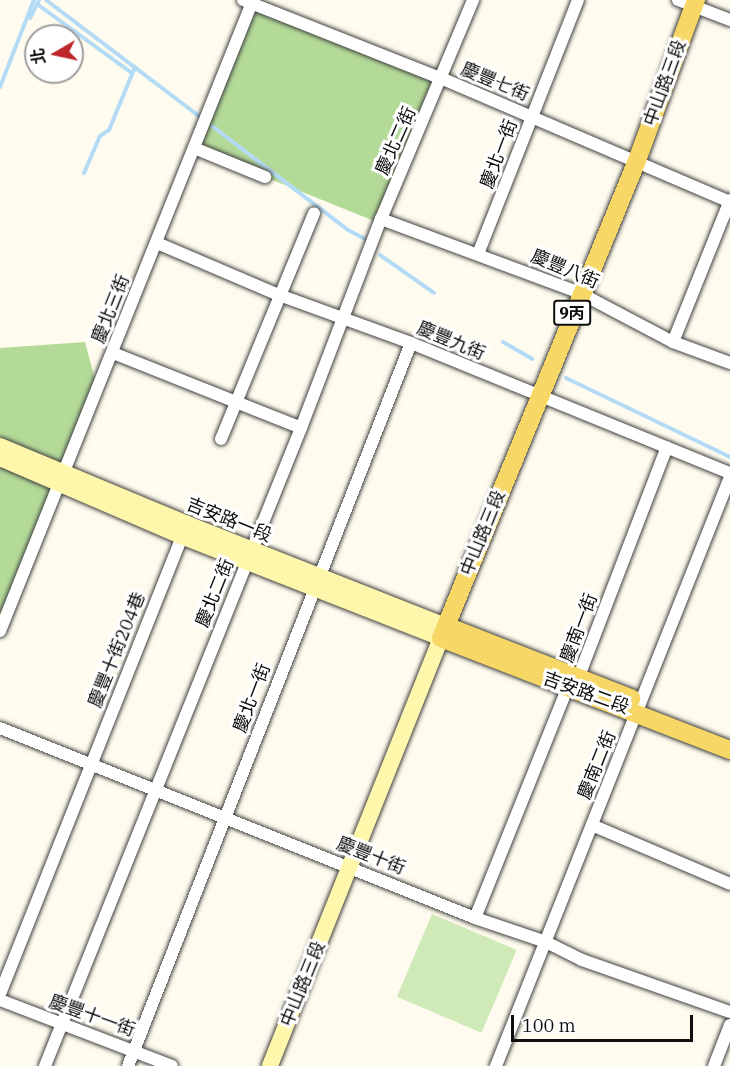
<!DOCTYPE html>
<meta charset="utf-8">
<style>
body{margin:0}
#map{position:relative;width:730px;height:1066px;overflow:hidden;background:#fffcef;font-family:"IBM Plex Serif","Noto Sans TC",serif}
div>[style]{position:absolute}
.green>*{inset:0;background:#d0e9b9;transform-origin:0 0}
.forest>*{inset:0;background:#b4da98;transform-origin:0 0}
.stream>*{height:4px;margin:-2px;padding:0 2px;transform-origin:2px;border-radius:2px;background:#b4dbf6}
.roads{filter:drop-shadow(0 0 2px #414141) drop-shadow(0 0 2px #414141)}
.street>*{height:12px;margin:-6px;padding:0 6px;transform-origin:6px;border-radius:6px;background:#fff}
.secondary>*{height:16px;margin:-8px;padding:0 8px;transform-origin:8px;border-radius:8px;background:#fef7ab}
.primary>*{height:18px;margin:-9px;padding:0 9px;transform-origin:9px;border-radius:9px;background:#f7d867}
span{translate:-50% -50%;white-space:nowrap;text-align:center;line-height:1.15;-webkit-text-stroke:6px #fff;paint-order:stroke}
.shield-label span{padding:2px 4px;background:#fff;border:2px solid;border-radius:4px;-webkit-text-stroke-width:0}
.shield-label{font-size:16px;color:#0e0e0e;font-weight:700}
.street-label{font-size:18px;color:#0e0e0e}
.north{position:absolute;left:24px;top:24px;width:60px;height:60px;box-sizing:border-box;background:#fff;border:2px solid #9f9f9f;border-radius:50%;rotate:261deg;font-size:16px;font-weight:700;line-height:24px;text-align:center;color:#0e0e0e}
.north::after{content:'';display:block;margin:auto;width:21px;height:27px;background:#bd2729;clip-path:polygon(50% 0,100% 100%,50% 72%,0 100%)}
.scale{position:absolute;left:511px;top:1015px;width:182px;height:27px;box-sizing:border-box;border:3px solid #0e0e0e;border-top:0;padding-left:8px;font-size:18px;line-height:21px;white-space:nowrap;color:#0e0e0e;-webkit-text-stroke:4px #fff;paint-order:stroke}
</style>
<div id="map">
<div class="green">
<i style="left:432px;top:914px;width:92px;height:90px;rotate:23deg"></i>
</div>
<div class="forest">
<i style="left:250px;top:7px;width:200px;height:152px;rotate:22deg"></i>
<i style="clip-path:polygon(85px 342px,98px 390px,65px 472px,0 443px,0 348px)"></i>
<i style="clip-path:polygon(0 462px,59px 482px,0 625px)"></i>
</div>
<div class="stream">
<i style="left:46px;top:0;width:193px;rotate:37.2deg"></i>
<i style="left:37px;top:4px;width:117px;rotate:36deg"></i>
<i style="left:30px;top:18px;width:20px;rotate:-63deg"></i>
<i style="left:0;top:87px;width:93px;rotate:-68.7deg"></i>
<i style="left:212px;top:126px;width:171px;rotate:37.4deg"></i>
<i style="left:348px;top:230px;width:21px;rotate:28deg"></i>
<i style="left:84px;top:173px;width:40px;rotate:-66.6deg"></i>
<i style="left:100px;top:136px;width:11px;rotate:-34deg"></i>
<i style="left:109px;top:130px;width:68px;rotate:-67.6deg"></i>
<i style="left:380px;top:255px;width:66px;rotate:35.1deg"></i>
<i style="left:503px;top:342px;width:34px;rotate:30deg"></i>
<i style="left:566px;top:378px;width:182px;rotate:25.7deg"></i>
</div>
<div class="roads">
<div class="street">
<i style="left:243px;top:0;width:215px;rotate:21.6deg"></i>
<i style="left:443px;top:79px;width:312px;rotate:23.2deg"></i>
<i style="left:678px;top:0;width:56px;rotate:21deg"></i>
<i style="left:194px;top:148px;width:77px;rotate:22.2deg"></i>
<i style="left:381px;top:219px;width:212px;rotate:20.4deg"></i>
<i style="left:580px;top:293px;width:105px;rotate:27.8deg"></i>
<i style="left:673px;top:342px;width:61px;rotate:20.2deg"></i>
<i style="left:157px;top:243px;width:133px;rotate:23.1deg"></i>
<i style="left:279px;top:295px;width:140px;rotate:20deg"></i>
<i style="left:411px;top:343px;width:344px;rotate:22.2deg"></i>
<i style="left:478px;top:254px;width:273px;rotate:-68.5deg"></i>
<i style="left:673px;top:342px;width:153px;rotate:-68.1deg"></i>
<i style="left:113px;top:353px;width:202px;rotate:21.7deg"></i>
<i style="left:221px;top:439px;width:244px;rotate:-67.6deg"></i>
<i style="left:0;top:631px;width:680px;rotate:-68.15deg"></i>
<i style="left:0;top:728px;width:512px;rotate:21.8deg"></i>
<i style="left:475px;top:918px;width:75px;rotate:18.7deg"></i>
<i style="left:546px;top:942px;width:40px;rotate:26.6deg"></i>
<i style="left:582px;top:960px;width:157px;rotate:19.4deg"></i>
<i style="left:592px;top:825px;width:150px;rotate:23.1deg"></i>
<i style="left:475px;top:918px;width:249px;rotate:-68.1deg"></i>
<i style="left:568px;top:687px;width:16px;rotate:-45deg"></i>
<i style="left:579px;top:676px;width:245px;rotate:-69deg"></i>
<i style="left:0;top:994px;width:498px;rotate:-68.3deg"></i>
<i style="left:0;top:1000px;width:184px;rotate:21deg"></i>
<i style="left:45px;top:1066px;width:687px;rotate:-68.14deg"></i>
<i style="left:301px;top:428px;width:224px;rotate:-69.1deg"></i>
<i style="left:381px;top:219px;width:238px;rotate:-67.2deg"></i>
<i style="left:128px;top:1066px;width:776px;rotate:-68.62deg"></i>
<i style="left:496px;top:1066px;width:634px;rotate:-68.33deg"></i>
<i style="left:714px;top:1066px;width:44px;rotate:-68.7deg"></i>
</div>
<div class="secondary">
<i style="left:0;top:446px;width:203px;rotate:22.6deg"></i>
<i style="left:187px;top:524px;width:278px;rotate:21.5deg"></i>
<i style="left:0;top:458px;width:197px;rotate:23.3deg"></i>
<i style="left:181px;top:536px;width:279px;rotate:21.4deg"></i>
<i style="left:441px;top:638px;width:461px;rotate:111.8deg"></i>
</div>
<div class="primary">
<i style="left:696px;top:0;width:174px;rotate:110.2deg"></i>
<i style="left:636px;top:163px;width:513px;rotate:112.32deg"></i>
<i style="left:441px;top:638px;width:310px;rotate:21.2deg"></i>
<i style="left:446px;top:626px;width:199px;rotate:21.3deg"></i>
</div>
</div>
<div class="shield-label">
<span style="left:572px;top:313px">9丙</span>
</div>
<div class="street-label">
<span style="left:495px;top:82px;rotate:23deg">慶豐七街</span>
<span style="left:665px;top:83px;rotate:-70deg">中山路三段</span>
<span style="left:396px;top:141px;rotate:-66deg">慶北二街</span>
<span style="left:499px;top:154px;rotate:-69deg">慶北一街</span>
<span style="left:565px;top:269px;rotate:23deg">慶豐八街</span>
<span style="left:111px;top:309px;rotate:-68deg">慶北三街</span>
<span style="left:451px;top:341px;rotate:23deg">慶豐九街</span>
<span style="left:229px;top:520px;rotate:22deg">吉安路一段</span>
<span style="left:483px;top:533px;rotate:-68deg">中山路三段</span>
<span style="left:215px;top:593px;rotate:-68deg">慶北二街</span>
<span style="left:579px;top:628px;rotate:-69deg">慶南一街</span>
<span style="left:117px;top:650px;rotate:-68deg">慶豐十街204巷</span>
<span style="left:586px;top:693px;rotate:20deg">吉安路二段</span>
<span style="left:252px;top:698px;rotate:-69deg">慶北一街</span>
<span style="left:597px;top:765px;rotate:-68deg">慶南二街</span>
<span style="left:371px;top:856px;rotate:22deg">慶豐十街</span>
<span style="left:303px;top:984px;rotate:-68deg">中山路三段</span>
<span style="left:92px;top:1016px;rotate:20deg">慶豐十一街</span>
</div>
<div class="north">北</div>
<div class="scale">100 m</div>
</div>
